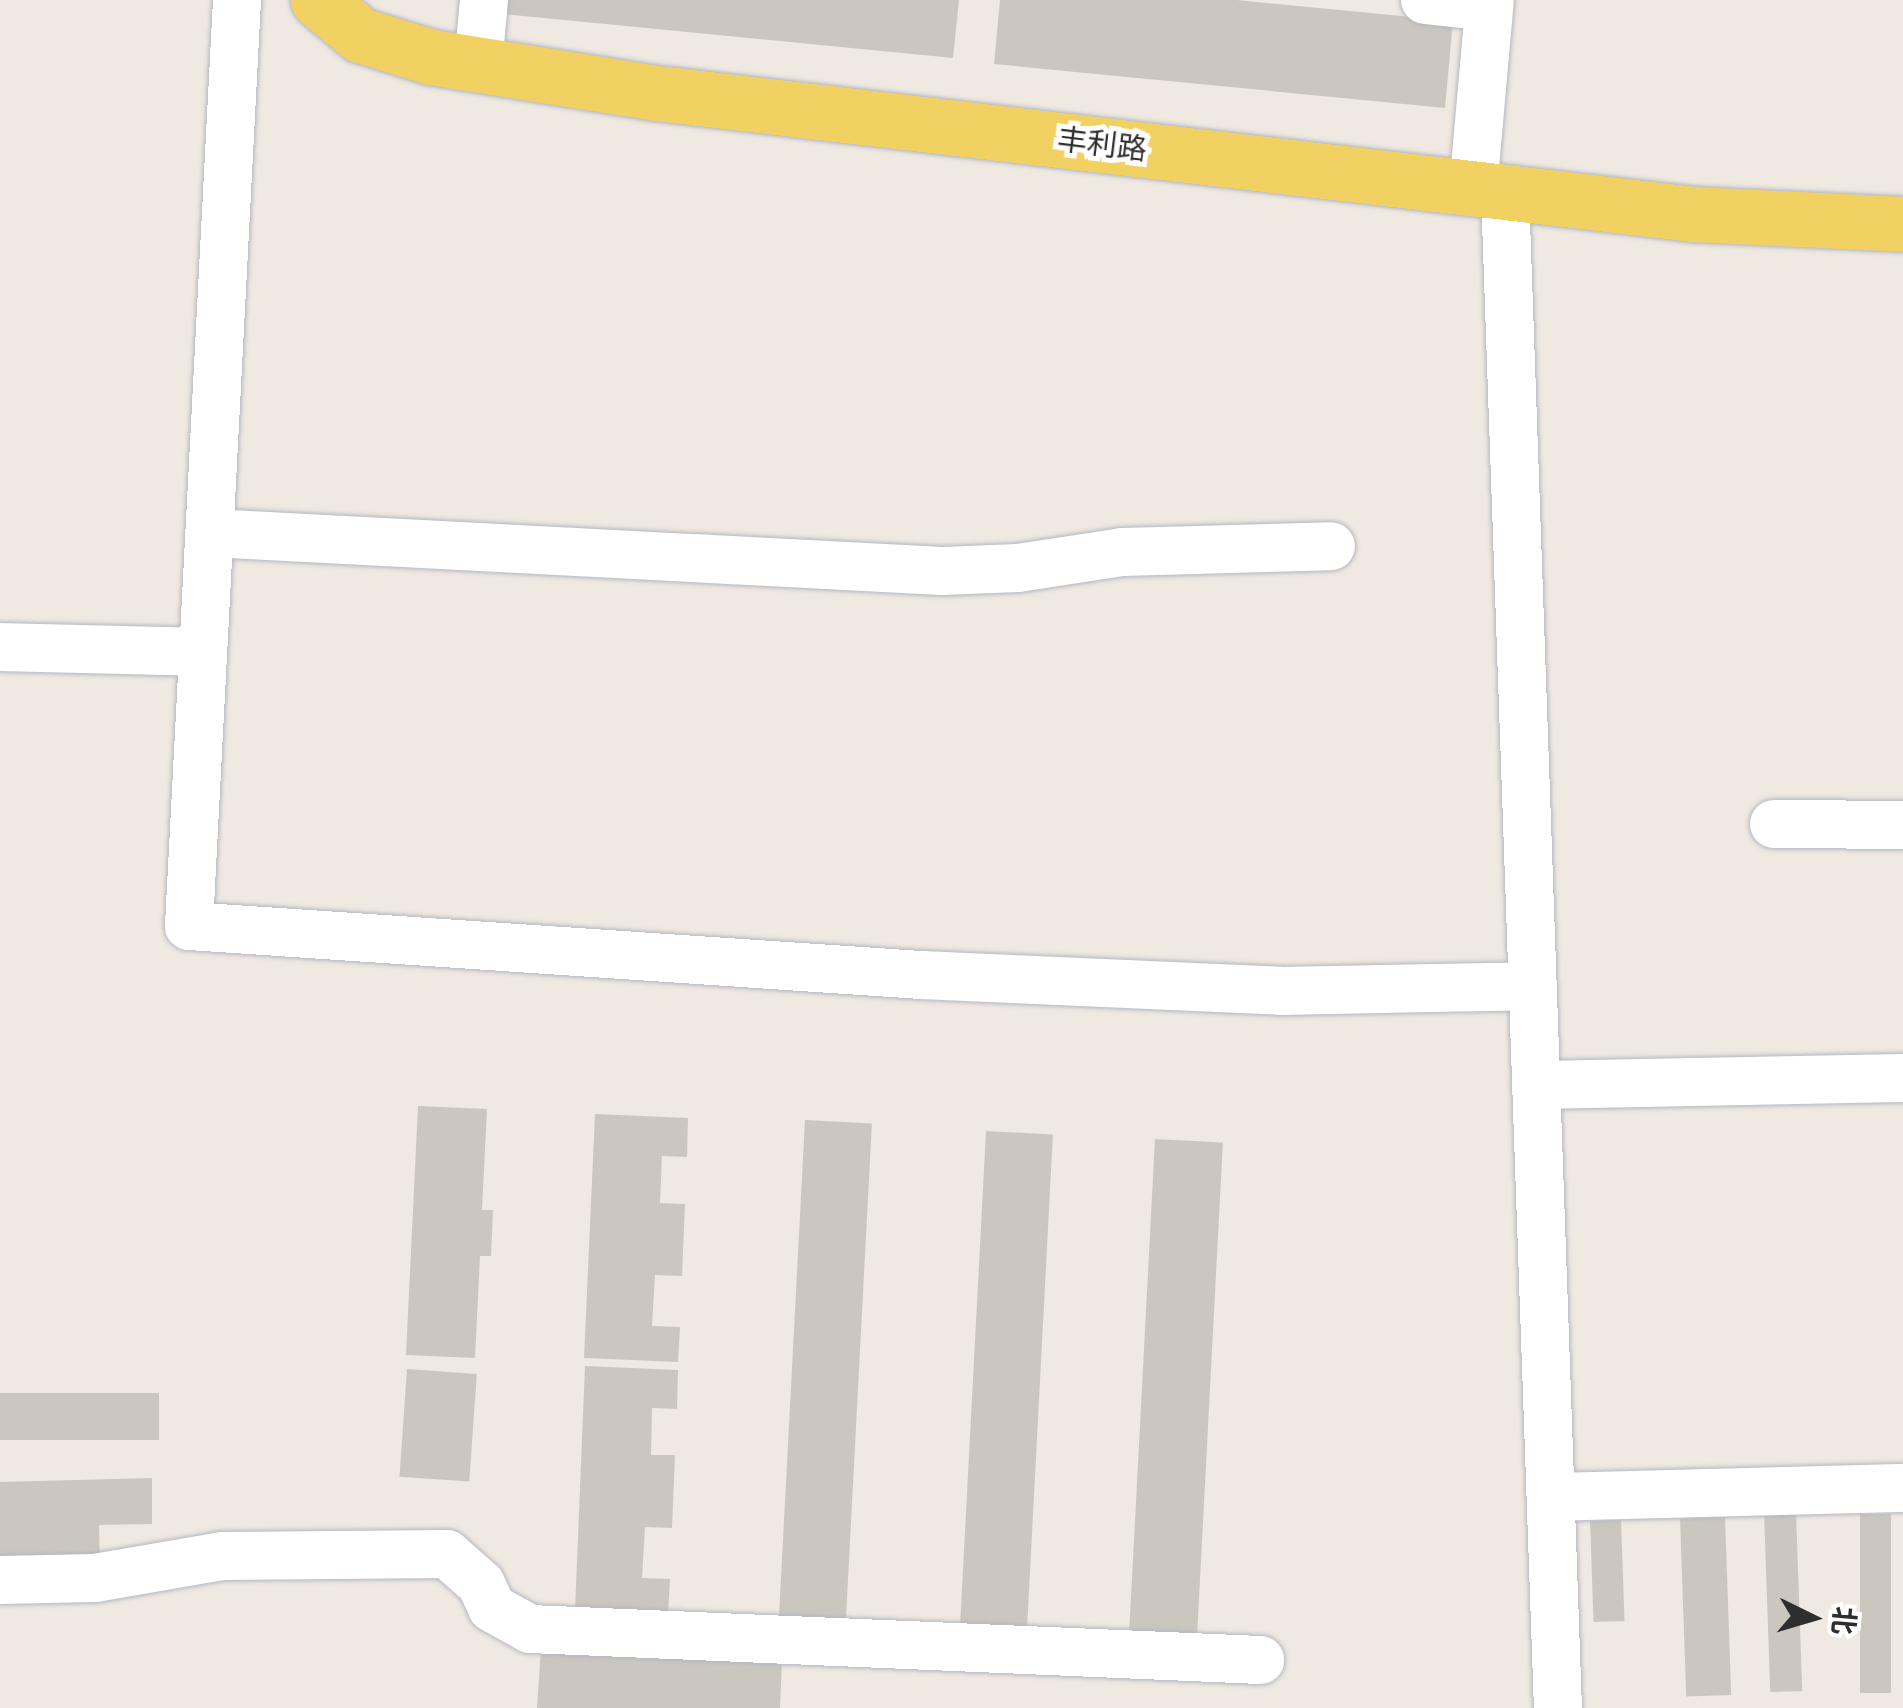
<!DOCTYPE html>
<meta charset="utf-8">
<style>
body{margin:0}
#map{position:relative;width:1903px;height:1708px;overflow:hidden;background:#efe9e1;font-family:"DM Sans","Noto Sans SC",sans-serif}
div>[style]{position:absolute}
.building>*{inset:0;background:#cbc7bf;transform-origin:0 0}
.roads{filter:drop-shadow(0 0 2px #b4b7c1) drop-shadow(0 0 2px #b4b7c1)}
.minor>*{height:48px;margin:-24px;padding:0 24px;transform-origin:24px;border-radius:24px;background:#fff}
.major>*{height:55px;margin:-27.5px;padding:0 27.5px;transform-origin:27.5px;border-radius:27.5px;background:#f2d163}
span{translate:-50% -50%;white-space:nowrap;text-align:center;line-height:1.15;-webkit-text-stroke:10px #fff;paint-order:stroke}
.street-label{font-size:30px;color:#2e2e2e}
.north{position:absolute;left:1763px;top:1568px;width:100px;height:100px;-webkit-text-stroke:8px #fff;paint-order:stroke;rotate:95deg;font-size:28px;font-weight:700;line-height:40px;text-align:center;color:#2e2e2e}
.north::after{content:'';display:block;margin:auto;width:35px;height:45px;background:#2e2e2e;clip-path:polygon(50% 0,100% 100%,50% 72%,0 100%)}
</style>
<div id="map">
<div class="building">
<i style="clip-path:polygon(505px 0,959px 0,953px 58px,504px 14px)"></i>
<i style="clip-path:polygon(1000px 0,1237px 0,1453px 21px,1445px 108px,994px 64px)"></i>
<i style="clip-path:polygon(418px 1106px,487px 1109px,482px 1210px,493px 1210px,491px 1256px,480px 1256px,475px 1358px,406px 1355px)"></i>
<i style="clip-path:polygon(595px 1114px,688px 1118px,687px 1157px,662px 1156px,660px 1203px,685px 1204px,682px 1276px,655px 1275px,652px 1326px,680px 1327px,678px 1362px,584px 1358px)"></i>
<i style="left:805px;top:1120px;width:67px;height:501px;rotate:3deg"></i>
<i style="left:986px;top:1131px;width:67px;height:501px;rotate:3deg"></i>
<i style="left:1155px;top:1139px;width:68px;height:500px;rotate:3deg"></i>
<i style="clip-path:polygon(585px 1366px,678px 1370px,677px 1409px,652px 1408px,651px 1455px,675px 1455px,672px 1528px,645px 1527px,642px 1578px,670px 1579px,668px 1614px,575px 1610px)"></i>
<i style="left:407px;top:1369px;width:70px;height:108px;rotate:4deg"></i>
<i style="left:159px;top:1393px;width:47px;height:159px;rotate:90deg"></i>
<i style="clip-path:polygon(152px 1478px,152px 1524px,99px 1525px,100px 1564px,0 1566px,0 1482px)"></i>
<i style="left:1796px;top:1512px;width:179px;height:32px;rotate:88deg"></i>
<i style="left:1860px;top:1514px;width:31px;height:179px"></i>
<i style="left:1725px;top:1517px;width:178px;height:45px;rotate:88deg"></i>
<i style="left:1621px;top:1520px;width:101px;height:31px;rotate:88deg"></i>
<i style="clip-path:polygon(541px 1648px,782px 1661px,780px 1708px,537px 1708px)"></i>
</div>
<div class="roads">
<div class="minor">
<i style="left:237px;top:0;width:927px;rotate:92.97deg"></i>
<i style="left:189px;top:926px;width:734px;rotate:3.83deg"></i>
<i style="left:921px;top:975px;width:360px;rotate:2.5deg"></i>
<i style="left:1281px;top:991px;width:251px;rotate:-1.1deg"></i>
<i style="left:1425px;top:0;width:64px;rotate:6.2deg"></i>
<i style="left:478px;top:66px;width:66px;rotate:-84.8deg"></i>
<i style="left:1473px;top:189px;width:190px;rotate:-84.9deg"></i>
<i style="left:1505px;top:192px;width:1517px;rotate:88deg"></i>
<i style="left:210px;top:533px;width:733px;rotate:2.97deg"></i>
<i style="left:942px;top:571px;width:76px;rotate:-2.3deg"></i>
<i style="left:1018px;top:568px;width:105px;rotate:-8.7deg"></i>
<i style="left:1122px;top:552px;width:209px;rotate:-1.6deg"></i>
<i style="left:0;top:647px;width:203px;rotate:1.4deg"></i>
<i style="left:1774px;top:824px;width:129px;rotate:0.4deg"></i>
<i style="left:1536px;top:1085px;width:367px;rotate:-1.1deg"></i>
<i style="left:1551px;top:1497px;width:352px;rotate:-1.5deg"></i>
<i style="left:0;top:1580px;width:95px;rotate:-1.2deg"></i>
<i style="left:95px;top:1578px;width:130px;rotate:-9.8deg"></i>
<i style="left:223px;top:1556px;width:224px;rotate:-0.5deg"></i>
<i style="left:447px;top:1554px;width:45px;rotate:41.4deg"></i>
<i style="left:481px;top:1584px;width:26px;rotate:65deg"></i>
<i style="left:492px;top:1608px;width:43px;rotate:28.9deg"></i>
<i style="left:530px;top:1629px;width:731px;rotate:2.43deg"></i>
</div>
<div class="major">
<i style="left:318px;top:0;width:55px;rotate:39.8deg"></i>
<i style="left:360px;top:35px;width:74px;rotate:17.2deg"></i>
<i style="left:431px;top:57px;width:229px;rotate:9.1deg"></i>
<i style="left:657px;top:93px;width:1044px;rotate:6.66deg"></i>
<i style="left:1694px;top:214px;width:209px;rotate:2.7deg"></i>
</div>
</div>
<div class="street-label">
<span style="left:1102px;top:145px;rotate:7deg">丰利路</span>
</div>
<div class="north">北</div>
</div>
